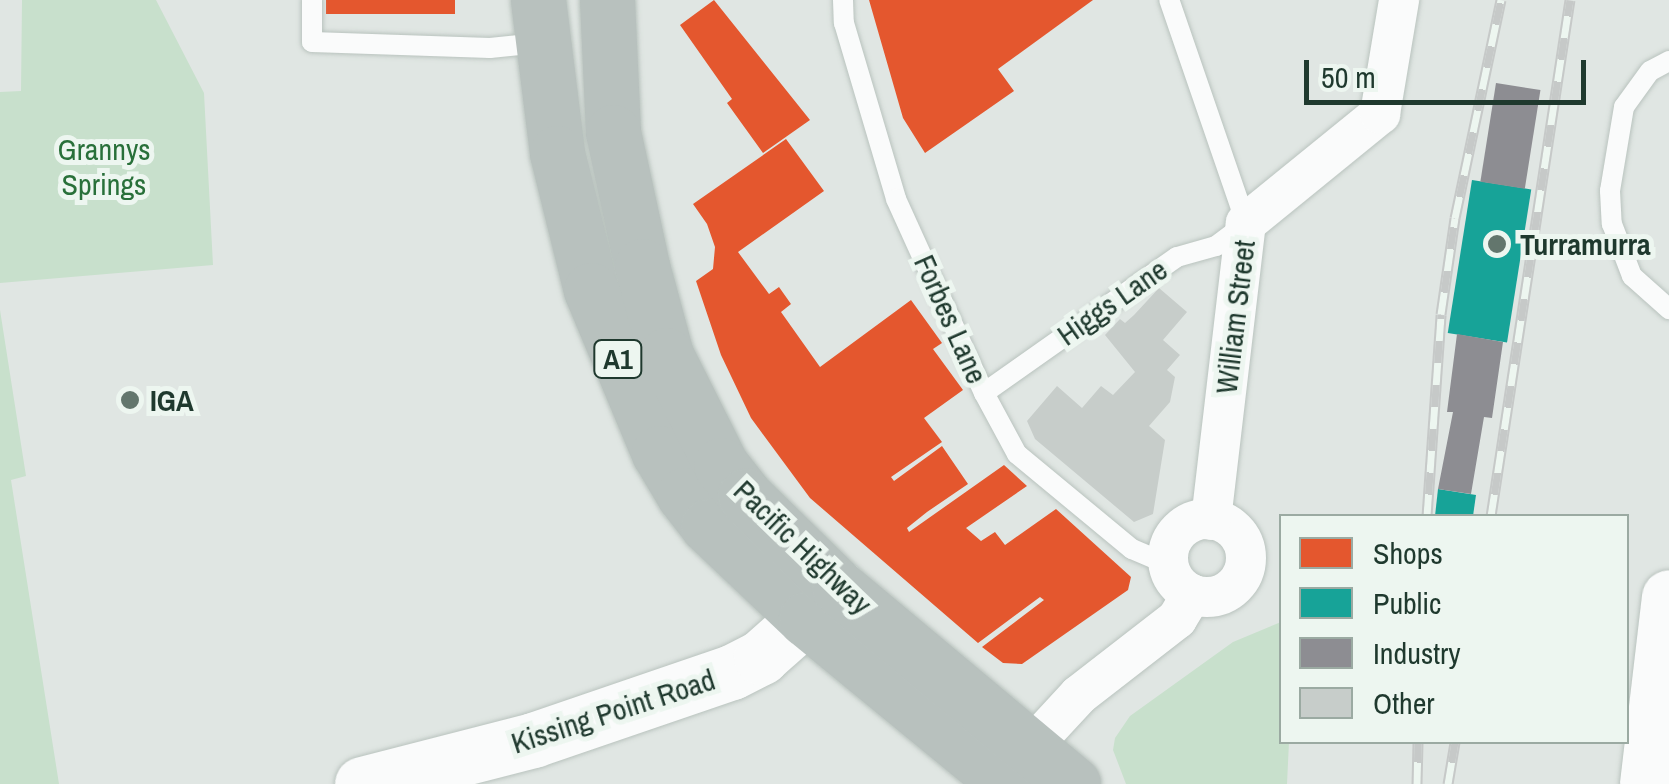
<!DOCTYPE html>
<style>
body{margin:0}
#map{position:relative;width:1669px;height:784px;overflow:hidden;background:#e0e6e3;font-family:"Archivo Narrow",sans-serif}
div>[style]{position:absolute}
.green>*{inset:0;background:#c8e0cc}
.shops>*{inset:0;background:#e4572e;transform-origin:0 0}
.public>*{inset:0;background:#17a398;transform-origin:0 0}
.industry>*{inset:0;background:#8d8d92;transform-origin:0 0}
.building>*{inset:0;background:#c7cdca}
.roads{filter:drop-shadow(0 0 2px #b9c3be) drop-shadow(0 0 2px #b9c3be)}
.lane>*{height:20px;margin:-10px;padding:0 10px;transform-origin:10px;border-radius:10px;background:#fafbfb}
.street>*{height:40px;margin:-20px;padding:0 20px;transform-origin:20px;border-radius:20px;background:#fafbfb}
.street>.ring{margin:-20px;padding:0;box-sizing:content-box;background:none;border:40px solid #fafbfb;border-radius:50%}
.secondary>*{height:55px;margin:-27.5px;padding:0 27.5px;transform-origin:27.5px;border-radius:27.5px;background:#fafbfb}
.highway>*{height:55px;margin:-27.5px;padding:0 27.5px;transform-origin:27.5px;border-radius:27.5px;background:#b8c1be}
.rail>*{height:11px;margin-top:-5.5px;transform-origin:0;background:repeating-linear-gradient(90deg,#edf6f0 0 22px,#c6c9c8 0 44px);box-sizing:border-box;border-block:2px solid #c6c9c8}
.dots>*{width:28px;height:28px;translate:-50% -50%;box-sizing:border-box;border:5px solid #edf6f0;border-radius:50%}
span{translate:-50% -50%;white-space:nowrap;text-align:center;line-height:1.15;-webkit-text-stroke:10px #edf6f0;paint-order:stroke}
.shield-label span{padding:2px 8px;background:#edf6f0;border:2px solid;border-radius:8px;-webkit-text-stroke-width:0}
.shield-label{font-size:28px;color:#1f392e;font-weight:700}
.park-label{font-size:30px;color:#29703a}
.poi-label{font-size:30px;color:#1f392e;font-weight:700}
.left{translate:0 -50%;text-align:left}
.street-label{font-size:30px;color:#1f392e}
.legend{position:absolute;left:1279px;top:514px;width:350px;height:230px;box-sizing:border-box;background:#edf6f0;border:2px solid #9baaa2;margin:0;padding:12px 18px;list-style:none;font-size:30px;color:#1f392e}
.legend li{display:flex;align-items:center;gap:20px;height:50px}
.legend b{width:50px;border:2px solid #9baaa2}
.scale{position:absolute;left:1304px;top:60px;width:282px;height:45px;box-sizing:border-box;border:5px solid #1f392e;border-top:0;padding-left:12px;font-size:30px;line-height:35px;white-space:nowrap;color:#1f392e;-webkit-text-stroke:8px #edf6f0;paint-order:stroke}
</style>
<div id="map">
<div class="green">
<i style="clip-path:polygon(22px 0,156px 0,204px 93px,213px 265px,0 283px,0 92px,21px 91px)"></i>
<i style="clip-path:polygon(0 310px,26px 476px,11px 480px,59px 784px,0 784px)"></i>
<i style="clip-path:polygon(1281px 622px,1282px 742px,1289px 742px,1287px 784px,1126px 784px,1113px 750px,1115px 738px,1130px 716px,1233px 642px)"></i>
</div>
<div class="shops">
<i style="left:326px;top:0;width:129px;height:14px"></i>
<i style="clip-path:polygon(714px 0,810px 120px,763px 153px,727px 103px,732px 99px,680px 25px)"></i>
<i style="clip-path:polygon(869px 0,1093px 0,998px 69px,1014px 91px,925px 153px,903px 118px)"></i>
<i style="clip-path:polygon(786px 139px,824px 191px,738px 252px,769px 294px,779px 287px,791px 304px,781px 312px,820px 367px,911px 300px,942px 343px,933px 349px,963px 390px,924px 418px,942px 442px,891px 477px,894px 481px,942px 446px,968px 484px,927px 512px,907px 528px,909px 532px,1004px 465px,1027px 486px,966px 528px,981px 541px,995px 532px,1005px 545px,1056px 509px,1131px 577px,1128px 590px,1022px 664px,1003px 663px,982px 647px,1044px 600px,1040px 597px,978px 643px,810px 498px,751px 418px,721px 355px,696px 281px,713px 269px,715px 247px,707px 224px,693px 204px)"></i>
</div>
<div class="public">
<i style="left:1472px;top:180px;width:60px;height:155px;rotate:9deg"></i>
<i style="clip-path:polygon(1438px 489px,1476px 495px,1473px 516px,1435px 516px)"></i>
</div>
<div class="industry">
<i style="left:1496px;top:83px;width:45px;height:100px;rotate:9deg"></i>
<i style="clip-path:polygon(1457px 334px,1503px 342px,1492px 418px,1484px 417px,1471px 494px,1438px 489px,1453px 412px,1447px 412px)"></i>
</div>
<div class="building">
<i style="clip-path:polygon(1159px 288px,1187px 312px,1163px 340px,1180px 355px,1167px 370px,1175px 377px,1170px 402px,1149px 426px,1165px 440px,1153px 514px,1134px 522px,1035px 439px,1027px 421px,1057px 386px,1082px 408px,1101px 386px,1113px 395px,1135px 372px,1105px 335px,1120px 319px,1125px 323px,1134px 315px)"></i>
</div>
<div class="roads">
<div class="lane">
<i style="left:312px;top:0;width:42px;rotate:90deg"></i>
<i style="left:312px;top:42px;width:178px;rotate:1.9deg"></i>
<i style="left:490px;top:48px;width:49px;rotate:-5.8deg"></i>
<i style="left:843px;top:0;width:23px;rotate:88deg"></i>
<i style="left:844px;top:23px;width:184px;rotate:73.5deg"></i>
<i style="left:896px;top:199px;width:213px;rotate:65.6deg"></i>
<i style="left:984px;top:393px;width:69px;rotate:61.6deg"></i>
<i style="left:1017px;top:454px;width:149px;rotate:39.6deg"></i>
<i style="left:1132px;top:549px;width:39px;rotate:23deg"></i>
<i style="left:1669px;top:61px;width:21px;rotate:152deg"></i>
<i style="left:1650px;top:71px;width:44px;rotate:125.8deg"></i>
<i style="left:1624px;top:107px;width:85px;rotate:99.5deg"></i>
<i style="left:1610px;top:191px;width:33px;rotate:87deg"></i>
<i style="left:1612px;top:224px;width:56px;rotate:69deg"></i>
<i style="left:1632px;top:276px;width:50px;rotate:41.7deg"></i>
<i style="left:984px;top:393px;width:236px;rotate:-35.2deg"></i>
<i style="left:1177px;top:257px;width:41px;rotate:-15.8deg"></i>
<i style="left:1216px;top:246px;width:38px;rotate:-37deg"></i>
<i style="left:1246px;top:223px;width:236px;rotate:-109deg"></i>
</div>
<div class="street">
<i class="ring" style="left:1168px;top:519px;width:38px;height:38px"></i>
<i style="left:1211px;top:520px;width:299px;rotate:-83.3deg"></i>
<i style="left:1246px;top:223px;width:173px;rotate:-39.1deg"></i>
<i style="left:1380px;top:114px;width:116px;rotate:-80.5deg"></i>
<i style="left:1030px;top:748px;width:72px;rotate:-47.2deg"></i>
<i style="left:1079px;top:695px;width:124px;rotate:-37.8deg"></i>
<i style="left:1177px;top:619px;width:29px;rotate:-59deg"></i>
</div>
<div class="secondary">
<i style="left:362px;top:784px;width:177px;rotate:-14.4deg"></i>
<i style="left:533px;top:740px;width:210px;rotate:-18.9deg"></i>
<i style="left:732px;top:672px;width:33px;rotate:-27deg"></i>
<i style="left:761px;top:657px;width:104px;rotate:-41.5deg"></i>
<i style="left:1647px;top:784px;width:188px;rotate:-83.3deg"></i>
</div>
<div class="highway">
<i style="left:538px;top:0;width:154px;rotate:82.9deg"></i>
<i style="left:557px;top:153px;width:141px;rotate:76.1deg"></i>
<i style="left:591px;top:290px;width:177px;rotate:67.4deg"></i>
<i style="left:659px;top:453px;width:49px;rotate:59.2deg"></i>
<i style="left:684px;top:495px;width:39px;rotate:52deg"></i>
<i style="left:708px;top:526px;width:135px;rotate:43.5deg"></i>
<i style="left:806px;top:619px;width:260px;rotate:39.4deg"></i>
<i style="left:607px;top:0;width:132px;rotate:87.4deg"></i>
<i style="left:613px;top:132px;width:137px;rotate:77.8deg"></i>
<i style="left:642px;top:266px;width:92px;rotate:74.9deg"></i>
<i style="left:666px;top:355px;width:123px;rotate:63.4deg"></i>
<i style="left:721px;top:465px;width:39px;rotate:52deg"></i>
<i style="left:745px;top:496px;width:132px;rotate:44.4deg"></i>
<i style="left:839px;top:588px;width:305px;rotate:39.9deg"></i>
</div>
</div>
<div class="rail">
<i style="left:1427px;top:516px;width:202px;rotate:-86deg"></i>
<i style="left:1441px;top:314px;width:97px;rotate:-81.7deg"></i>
<i style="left:1455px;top:218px;width:223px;rotate:-78.1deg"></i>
<i style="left:1491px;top:516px;width:522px;rotate:-81.3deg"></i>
<i style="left:1417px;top:784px;width:42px;rotate:-88.6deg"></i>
<i style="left:1448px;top:784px;width:43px;rotate:-80.5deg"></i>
</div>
<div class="dots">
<i style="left:1497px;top:244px;background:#63766d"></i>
<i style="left:130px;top:400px;background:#63766d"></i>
</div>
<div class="shield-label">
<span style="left:618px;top:359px">A1</span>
</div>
<div class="park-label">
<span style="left:104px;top:166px">Grannys<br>Springs</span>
</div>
<div class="poi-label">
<span class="left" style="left:1520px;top:244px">Turramurra</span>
<span class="left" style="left:150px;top:400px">IGA</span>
</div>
<div class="street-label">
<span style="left:1112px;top:302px;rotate:-35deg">Higgs Lane</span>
<span style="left:1235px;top:317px;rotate:-83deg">William Street</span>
<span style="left:951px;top:319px;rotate:66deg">Forbes Lane</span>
<span style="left:803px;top:547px;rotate:44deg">Pacific Highway</span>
<span style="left:613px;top:711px;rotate:-18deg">Kissing Point Road</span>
</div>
<ul class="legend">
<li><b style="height:28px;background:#e4572e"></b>Shops</li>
<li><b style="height:28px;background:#17a398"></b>Public</li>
<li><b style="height:28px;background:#8d8d92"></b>Industry</li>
<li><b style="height:28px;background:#c7cdca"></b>Other</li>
</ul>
<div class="scale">50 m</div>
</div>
